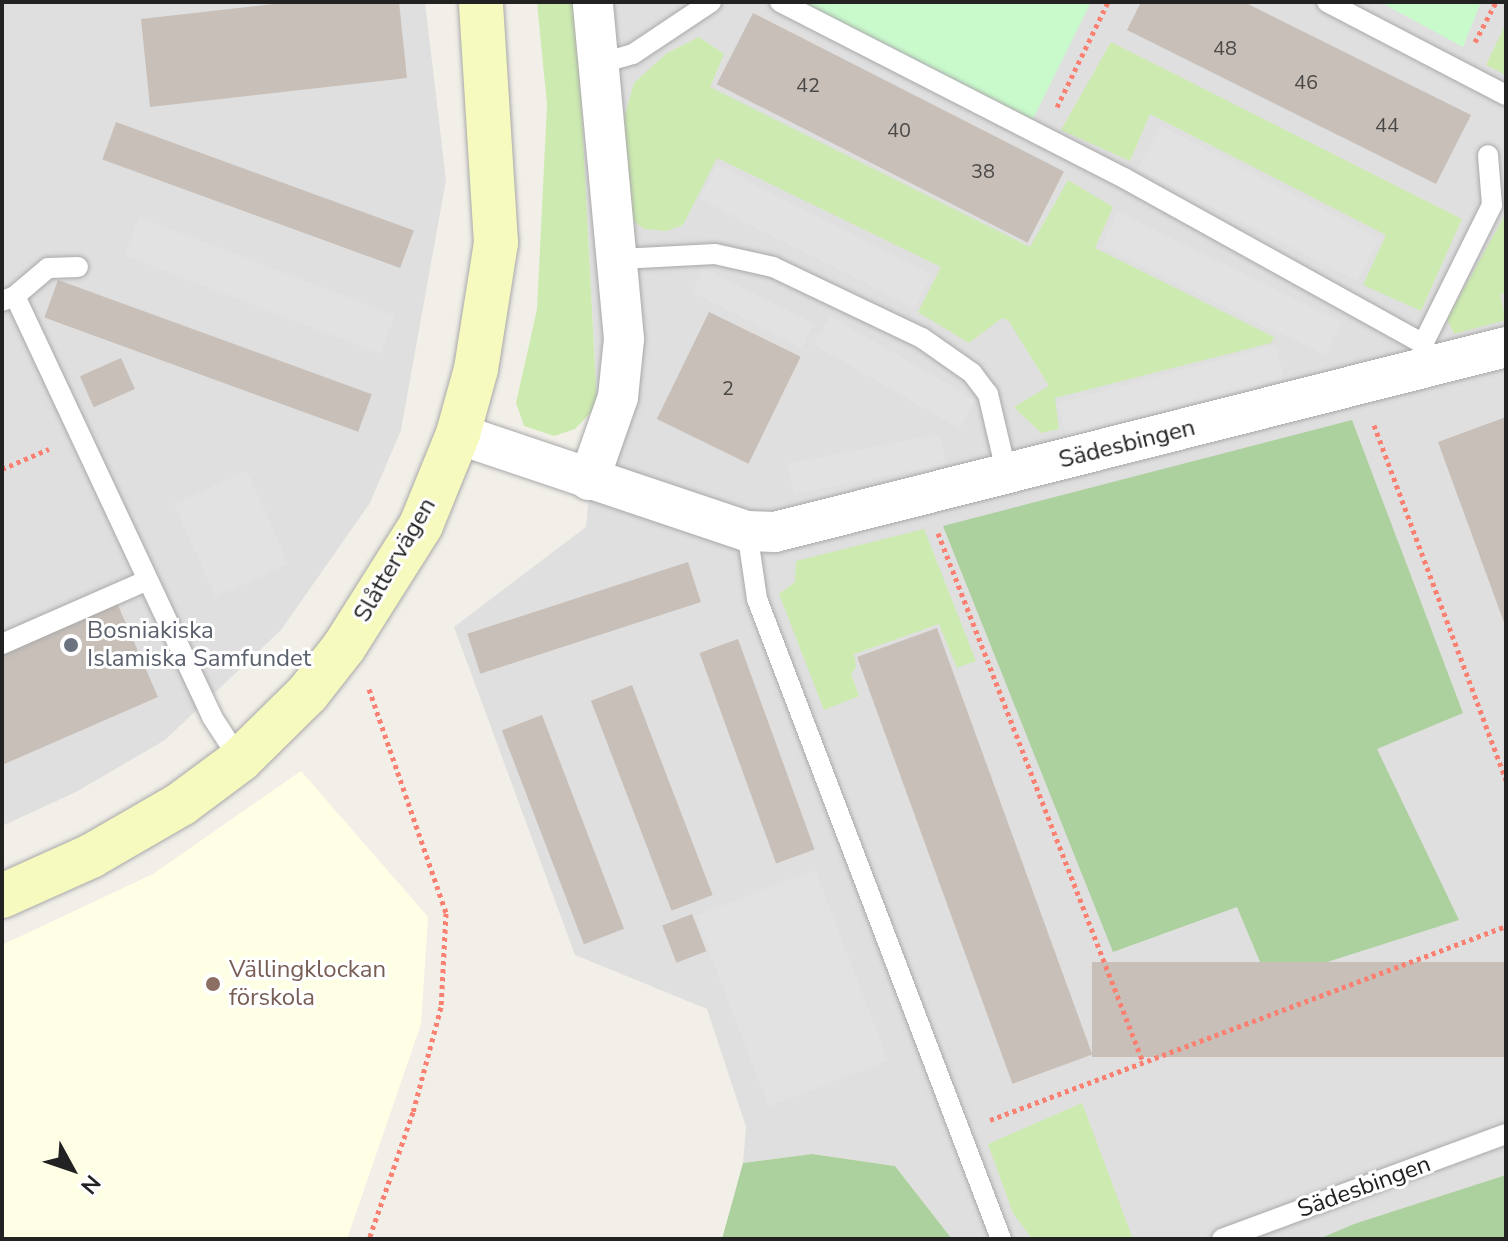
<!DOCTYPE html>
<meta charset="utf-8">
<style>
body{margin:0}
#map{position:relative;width:1508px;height:1241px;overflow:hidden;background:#f2efe9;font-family:"Nunito Sans",sans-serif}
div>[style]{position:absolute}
.residential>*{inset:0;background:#e0dfdf}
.education>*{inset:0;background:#ffffe5}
.grass>*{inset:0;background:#cdebb0}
.forest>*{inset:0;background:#add19e}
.park>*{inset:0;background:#c8facc}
.parking>*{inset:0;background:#e2e2e2;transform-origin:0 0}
.building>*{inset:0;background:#c7bfb8;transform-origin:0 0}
.path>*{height:5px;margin-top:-2.5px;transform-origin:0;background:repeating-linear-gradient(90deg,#fa8072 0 4px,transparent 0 8px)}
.roads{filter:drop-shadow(0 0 2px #a9a9a9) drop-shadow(0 0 2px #a9a9a9)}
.lane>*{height:20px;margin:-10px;padding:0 10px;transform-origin:10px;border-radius:10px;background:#fff}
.street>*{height:40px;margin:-20px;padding:0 20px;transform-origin:20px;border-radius:20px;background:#fff}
.secondary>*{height:44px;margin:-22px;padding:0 22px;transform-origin:22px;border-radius:22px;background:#f7fabf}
.dots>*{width:22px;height:22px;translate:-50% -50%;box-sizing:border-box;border:4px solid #fff;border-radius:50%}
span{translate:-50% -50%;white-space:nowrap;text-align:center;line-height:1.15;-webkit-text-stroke:6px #fff;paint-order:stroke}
.number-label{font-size:20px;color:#4b4948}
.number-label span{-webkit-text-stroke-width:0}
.street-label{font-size:24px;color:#222}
.worship-label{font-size:24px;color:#5b616d}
.left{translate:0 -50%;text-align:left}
.education-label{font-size:24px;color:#785e54}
.frame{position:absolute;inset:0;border:4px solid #222;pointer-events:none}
.north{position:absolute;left:32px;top:1129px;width:80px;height:80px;-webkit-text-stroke:6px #fff;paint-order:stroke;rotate:130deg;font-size:22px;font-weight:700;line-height:32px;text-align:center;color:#222}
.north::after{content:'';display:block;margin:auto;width:28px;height:36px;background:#222;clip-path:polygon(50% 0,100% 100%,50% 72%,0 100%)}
</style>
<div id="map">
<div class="residential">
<i style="clip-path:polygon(2px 2px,425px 2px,446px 180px,401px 430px,370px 503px,281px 630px,165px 740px,76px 792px,2px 826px)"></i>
<i style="clip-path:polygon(576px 2px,1506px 2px,1506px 1175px,1319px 1239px,952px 1239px,895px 1166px,812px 1154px,743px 1163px,746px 1127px,707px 1009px,575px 955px,454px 627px,586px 527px,597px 406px)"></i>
</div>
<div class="education">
<i style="clip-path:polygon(301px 771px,428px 917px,421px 1024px,347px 1239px,2px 1239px,2px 945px,153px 874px)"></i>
</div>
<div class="grass">
<i style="clip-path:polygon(537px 2px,576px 2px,597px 406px,575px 429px,554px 436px,524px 426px,516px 403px,537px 309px,547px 105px)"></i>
<i style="clip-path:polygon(1506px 23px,1506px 75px,1486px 65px)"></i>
<i style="clip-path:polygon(699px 37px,724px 54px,710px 87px,1030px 247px,1068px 180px,1113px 207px,1095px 248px,1274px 337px,1271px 343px,1055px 398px,1059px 429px,1041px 433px,1014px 407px,1049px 386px,1008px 320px,1002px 318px,969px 343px,918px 312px,941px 267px,717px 158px,683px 225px,666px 231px,644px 229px,634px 221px,629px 204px,624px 118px,634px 83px,667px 53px)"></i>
<i style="clip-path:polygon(1111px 42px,1462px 219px,1421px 311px,1363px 285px,1386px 235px,1150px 114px,1130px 161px,1061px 130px)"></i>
<i style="clip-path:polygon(1506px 213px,1506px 293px,1500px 295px,1506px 320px,1454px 334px,1447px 319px)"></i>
<i style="clip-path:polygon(924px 529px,976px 661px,957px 668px,939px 624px,854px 654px,856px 667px,851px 674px,859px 696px,824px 710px,779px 594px,795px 582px,796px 561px)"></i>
<i style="clip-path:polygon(1082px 1103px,1133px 1239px,1032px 1239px,1013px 1213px,988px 1144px)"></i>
</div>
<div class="forest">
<i style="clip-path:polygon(1352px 420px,1463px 713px,1377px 749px,1459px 920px,1268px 981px,1237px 907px,1113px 952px,943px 526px)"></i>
<i style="clip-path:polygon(812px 1154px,895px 1166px,952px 1239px,722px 1239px,743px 1163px)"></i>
<i style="clip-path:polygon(1506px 1175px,1506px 1239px,1319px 1239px,1354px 1224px)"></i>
</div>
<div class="park">
<i style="clip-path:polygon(798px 2px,1091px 2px,1033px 119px)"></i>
<i style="clip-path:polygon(1380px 2px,1481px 2px,1463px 47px)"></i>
</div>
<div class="parking">
<i style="left:1160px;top:126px;width:246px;height:48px;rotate:27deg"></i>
<i style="left:717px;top:165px;width:241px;height:38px;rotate:27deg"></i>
<i style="left:1118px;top:212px;width:249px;height:38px;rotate:26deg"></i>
<i style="left:139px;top:217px;width:274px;height:41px;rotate:21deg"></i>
<i style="left:704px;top:268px;width:123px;height:27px;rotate:27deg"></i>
<i style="left:830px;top:316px;width:168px;height:33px;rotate:30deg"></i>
<i style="left:1275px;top:345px;width:35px;height:225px;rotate:75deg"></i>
<i style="left:940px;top:434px;width:31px;height:155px;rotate:79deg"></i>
<i style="left:247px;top:471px;width:102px;height:80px;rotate:66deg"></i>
<i style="left:815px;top:870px;width:204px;height:128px;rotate:69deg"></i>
</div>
<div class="building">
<i style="clip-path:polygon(291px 2px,399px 2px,407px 78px,150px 107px,141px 19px)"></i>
<i style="clip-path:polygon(1141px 2px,1244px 2px,1471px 115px,1436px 184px,1127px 30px)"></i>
<i style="left:753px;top:13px;width:349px;height:80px;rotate:27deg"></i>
<i style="left:116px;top:122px;width:317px;height:40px;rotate:20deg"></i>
<i style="left:58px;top:280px;width:334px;height:40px;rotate:20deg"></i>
<i style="left:709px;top:312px;width:102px;height:119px;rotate:26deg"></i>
<i style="left:121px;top:358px;width:34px;height:45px;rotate:66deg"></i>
<i style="clip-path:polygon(1506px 417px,1506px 628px,1438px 442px)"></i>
<i style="left:688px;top:562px;width:42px;height:232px;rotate:72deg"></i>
<i style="clip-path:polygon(117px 603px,158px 697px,2px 765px,2px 653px)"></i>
<i style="left:937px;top:628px;width:454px;height:85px;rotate:70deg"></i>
<i style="left:738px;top:639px;width:224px;height:41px;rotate:70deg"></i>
<i style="left:632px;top:685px;width:225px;height:44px;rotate:69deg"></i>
<i style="left:542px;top:715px;width:229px;height:43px;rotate:69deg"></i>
<i style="left:692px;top:914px;width:40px;height:32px;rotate:69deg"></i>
<i style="left:1506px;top:962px;width:95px;height:414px;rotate:90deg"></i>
</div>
<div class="path">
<i style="left:1475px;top:42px;width:45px;rotate:-62.3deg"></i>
<i style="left:1057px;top:107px;width:117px;rotate:-64.1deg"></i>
<i style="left:1374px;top:425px;width:379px;rotate:69.6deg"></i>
<i style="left:2px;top:469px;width:51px;rotate:-23.1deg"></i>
<i style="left:938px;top:533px;width:567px;rotate:68.82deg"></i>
<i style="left:369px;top:689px;width:237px;rotate:71deg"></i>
<i style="left:446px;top:913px;width:94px;rotate:93deg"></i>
<i style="left:441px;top:1007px;width:109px;rotate:104.9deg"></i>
<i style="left:413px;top:1112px;width:134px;rotate:109.1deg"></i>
<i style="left:990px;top:1120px;width:551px;rotate:-20.6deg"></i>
</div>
<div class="roads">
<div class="lane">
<i style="left:780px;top:2px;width:386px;rotate:27.1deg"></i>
<i style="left:1124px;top:178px;width:342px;rotate:29deg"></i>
<i style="left:1327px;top:2px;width:202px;rotate:27.5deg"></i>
<i style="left:598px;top:64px;width:36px;rotate:-16deg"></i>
<i style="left:633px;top:54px;width:94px;rotate:-33.7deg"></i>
<i style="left:620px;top:259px;width:95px;rotate:-3deg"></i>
<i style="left:715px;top:254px;width:59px;rotate:12.6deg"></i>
<i style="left:773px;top:267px;width:165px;rotate:25.5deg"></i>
<i style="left:922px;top:338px;width:61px;rotate:35deg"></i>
<i style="left:972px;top:373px;width:26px;rotate:53deg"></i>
<i style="left:988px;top:394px;width:83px;rotate:76.8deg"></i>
<i style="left:15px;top:296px;width:43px;rotate:-40.3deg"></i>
<i style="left:48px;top:268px;width:30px;rotate:-2deg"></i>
<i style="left:2px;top:301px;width:14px;rotate:-21deg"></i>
<i style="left:15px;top:296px;width:465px;rotate:64.9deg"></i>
<i style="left:212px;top:717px;width:51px;rotate:56.9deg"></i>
<i style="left:1424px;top:355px;width:11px;rotate:-95deg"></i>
<i style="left:1423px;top:344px;width:155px;rotate:-63.6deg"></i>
<i style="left:1492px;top:205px;width:50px;rotate:-94.6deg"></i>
<i style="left:747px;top:531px;width:69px;rotate:81.6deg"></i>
<i style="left:757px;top:599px;width:685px;rotate:69.13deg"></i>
<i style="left:2px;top:644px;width:159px;rotate:-23.7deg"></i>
<i style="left:1222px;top:1239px;width:303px;rotate:-20.3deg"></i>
</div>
<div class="street">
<i style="left:458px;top:434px;width:305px;rotate:18.6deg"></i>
<i style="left:747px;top:531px;width:28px;rotate:2deg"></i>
<i style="left:775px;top:532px;width:754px;rotate:-14.2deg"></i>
<i style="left:589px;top:480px;width:88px;rotate:-70.7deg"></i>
<i style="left:618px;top:397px;width:58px;rotate:-84.1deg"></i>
<i style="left:624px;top:339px;width:338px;rotate:-95.3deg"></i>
</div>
<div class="secondary">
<i style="left:2px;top:896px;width:98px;rotate:-24.2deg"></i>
<i style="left:91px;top:856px;width:104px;rotate:-30deg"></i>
<i style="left:181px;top:804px;width:74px;rotate:-36.7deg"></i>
<i style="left:240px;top:760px;width:95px;rotate:-44.6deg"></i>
<i style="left:308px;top:693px;width:58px;rotate:-52deg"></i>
<i style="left:344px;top:647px;width:144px;rotate:-57.7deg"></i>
<i style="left:421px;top:525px;width:98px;rotate:-67.9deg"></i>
<i style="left:458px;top:434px;width:67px;rotate:-74.5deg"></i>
<i style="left:476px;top:369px;width:128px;rotate:-81deg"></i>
<i style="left:496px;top:243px;width:241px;rotate:-93.6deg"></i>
</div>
</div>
<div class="dots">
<i style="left:71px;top:645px;background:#6b7280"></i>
<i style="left:213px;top:984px;background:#8d6e63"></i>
</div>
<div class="number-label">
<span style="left:1225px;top:48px">48</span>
<span style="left:1306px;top:82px">46</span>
<span style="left:808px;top:85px">42</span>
<span style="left:1387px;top:125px">44</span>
<span style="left:899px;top:130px">40</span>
<span style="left:983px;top:171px">38</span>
<span style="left:728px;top:388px">2</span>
</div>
<div class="street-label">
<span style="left:1127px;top:444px;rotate:-14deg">Sädesbingen</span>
<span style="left:395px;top:560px;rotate:-60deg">Slåttervägen</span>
<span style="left:1364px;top:1187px;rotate:-20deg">Sädesbingen</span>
</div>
<div class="worship-label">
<span class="left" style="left:87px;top:645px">Bosniakiska<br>Islamiska Samfundet</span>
</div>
<div class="education-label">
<span class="left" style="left:229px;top:984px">Vällingklockan<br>förskola</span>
</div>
<div class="frame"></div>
<div class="north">N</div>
</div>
